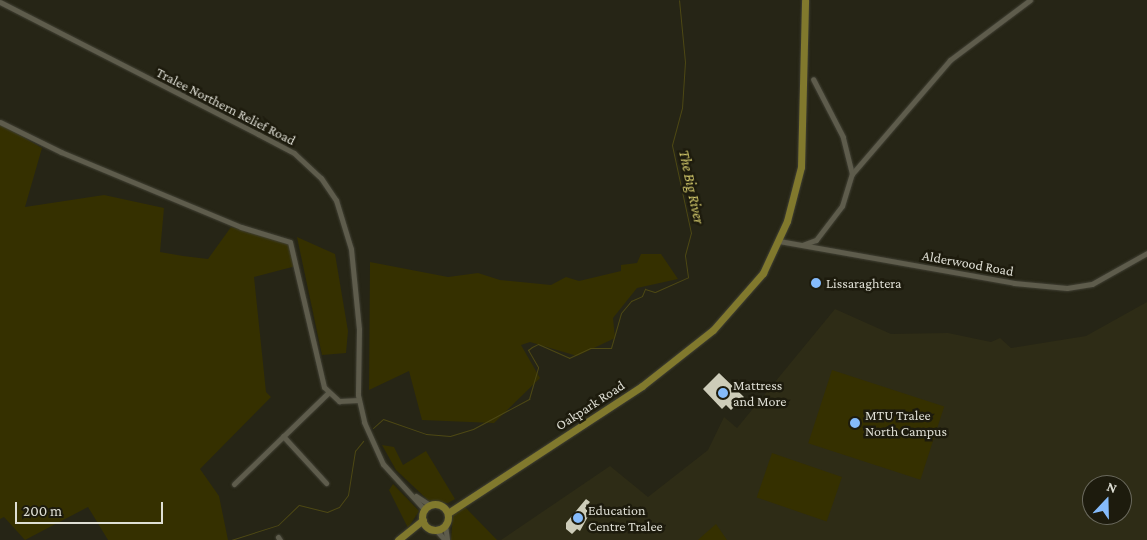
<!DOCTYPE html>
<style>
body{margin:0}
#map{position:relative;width:1147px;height:540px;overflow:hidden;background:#262516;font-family:"Crimson Pro",serif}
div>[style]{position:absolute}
.built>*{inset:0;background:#2e2c16}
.green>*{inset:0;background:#353000;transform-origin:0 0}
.stream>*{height:1px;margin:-0.5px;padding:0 0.5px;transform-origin:0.5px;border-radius:0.5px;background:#4d4814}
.building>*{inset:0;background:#cdccb9}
.roads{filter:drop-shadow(0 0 1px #414034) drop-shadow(0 0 1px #414034)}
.minor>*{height:5px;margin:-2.5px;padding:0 2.5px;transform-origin:2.5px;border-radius:2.5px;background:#5e5c4c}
.major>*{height:7px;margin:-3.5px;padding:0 3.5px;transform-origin:3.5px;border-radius:3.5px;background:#81792d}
.major>.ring{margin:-3.5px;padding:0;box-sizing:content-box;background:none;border:7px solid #81792d;border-radius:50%}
.dots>*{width:14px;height:14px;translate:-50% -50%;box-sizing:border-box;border:2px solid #1d1b0d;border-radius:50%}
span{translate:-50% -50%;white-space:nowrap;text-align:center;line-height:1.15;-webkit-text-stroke:5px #1d1b0d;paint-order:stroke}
.street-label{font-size:14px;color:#deded4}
.poi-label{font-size:14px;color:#deded4}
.left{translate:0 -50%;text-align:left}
.water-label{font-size:15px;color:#d7cd6d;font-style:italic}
.north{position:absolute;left:1082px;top:475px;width:50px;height:50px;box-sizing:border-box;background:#1d1b0d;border:1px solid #6a695d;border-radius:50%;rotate:21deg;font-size:14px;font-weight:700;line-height:20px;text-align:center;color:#deded4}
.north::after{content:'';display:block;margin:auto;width:18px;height:22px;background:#85bbfb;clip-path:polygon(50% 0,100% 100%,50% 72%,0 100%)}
.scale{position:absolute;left:15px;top:502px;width:148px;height:22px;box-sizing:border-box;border:2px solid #deded4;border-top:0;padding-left:6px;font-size:15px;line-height:18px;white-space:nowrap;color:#deded4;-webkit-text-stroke:4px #1d1b0d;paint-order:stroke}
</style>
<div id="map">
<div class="built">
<i style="clip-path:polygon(evenodd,1147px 302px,1147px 540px,501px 540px,610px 466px,648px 497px,708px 450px,724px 417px,737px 428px,835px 309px,891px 334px,948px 333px,991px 342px,1000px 338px,1011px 348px,1086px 336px,1147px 302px,1092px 485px,1122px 485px,1122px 515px,1092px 515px,1092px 485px)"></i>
</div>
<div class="green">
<i style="clip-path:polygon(0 124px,42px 148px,25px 207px,104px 195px,164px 208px,160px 252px,183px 256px,208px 259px,231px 227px,288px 242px,296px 266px,254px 277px,266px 392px,271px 397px,200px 469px,219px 496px,228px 540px,108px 540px,88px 507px,25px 540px,4px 517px,0 519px)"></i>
<i style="clip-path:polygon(297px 237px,335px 254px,348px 331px,346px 353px,322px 355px)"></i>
<i style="clip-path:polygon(641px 254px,661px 254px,678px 279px,637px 288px,613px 318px,615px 338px,577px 356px,530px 342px,521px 345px,540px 378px,494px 423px,422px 420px,409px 371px,369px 390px,370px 262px,448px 277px,478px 273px,500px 280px,551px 285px,566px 277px,579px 281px,621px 271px,621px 265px,637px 263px)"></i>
<i style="left:832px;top:370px;width:118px;height:77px;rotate:18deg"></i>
<i style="clip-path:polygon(382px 445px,394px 447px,403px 465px,426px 451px,455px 499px,448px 503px,429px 501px,396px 470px)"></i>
<i style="left:772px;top:453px;width:74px;height:47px;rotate:19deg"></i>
<i style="clip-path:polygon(393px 484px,419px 511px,408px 528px,389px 490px)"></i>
<i style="clip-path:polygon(465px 507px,497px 540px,451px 540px,453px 514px)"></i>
<i style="clip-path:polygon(716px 524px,727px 540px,698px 540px,700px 538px)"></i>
</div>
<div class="stream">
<i style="left:373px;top:428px;width:13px;rotate:-42deg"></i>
<i style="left:383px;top:419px;width:46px;rotate:19.2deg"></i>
<i style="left:426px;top:434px;width:24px;rotate:5deg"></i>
<i style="left:450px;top:436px;width:24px;rotate:-17deg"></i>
<i style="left:473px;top:429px;width:64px;rotate:-28.2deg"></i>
<i style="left:529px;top:399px;width:33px;rotate:-74deg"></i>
<i style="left:538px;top:367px;width:20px;rotate:-120deg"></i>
<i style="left:528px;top:350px;width:5px;rotate:-37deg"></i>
<i style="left:532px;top:347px;width:7px;rotate:-27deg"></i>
<i style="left:538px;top:344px;width:34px;rotate:24deg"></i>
<i style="left:569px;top:358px;width:23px;rotate:-25deg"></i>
<i style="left:590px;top:348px;width:21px"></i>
<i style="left:611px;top:348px;width:36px;rotate:-74deg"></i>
<i style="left:621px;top:313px;width:16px;rotate:-50deg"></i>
<i style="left:631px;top:301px;width:12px;rotate:-24deg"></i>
<i style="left:642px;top:296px;width:8px;rotate:-67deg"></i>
<i style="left:645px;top:289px;width:10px;rotate:17deg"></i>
<i style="left:655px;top:292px;width:36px;rotate:-24deg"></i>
<i style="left:688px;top:277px;width:22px;rotate:-98deg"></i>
<i style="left:685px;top:255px;width:23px;rotate:-75deg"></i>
<i style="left:691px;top:233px;width:90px;rotate:-102.2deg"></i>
<i style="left:672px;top:145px;width:38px;rotate:-75deg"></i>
<i style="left:682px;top:108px;width:46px;rotate:-86.3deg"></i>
<i style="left:685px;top:62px;width:62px;rotate:-95.5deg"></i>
<i style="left:231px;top:540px;width:49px;rotate:-17.7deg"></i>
<i style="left:278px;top:525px;width:29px;rotate:-44deg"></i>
<i style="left:299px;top:505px;width:29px;rotate:14deg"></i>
<i style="left:327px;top:512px;width:13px;rotate:-23deg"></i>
<i style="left:339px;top:507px;width:15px;rotate:-53deg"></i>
<i style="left:348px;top:495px;width:45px;rotate:-81deg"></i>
<i style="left:355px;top:451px;width:13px;rotate:-51deg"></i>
</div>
<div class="building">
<i style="clip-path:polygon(719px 373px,744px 397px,731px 410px,726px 405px,722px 409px,703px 389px)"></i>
<i style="clip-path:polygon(586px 499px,590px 502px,585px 508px,590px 513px,580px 531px,577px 529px,572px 534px,566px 529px,566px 523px)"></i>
</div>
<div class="roads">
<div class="minor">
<i style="left:0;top:2px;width:290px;rotate:27.1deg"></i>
<i style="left:258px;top:134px;width:41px;rotate:27.8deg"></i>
<i style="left:294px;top:153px;width:37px;rotate:43deg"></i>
<i style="left:321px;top:178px;width:27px;rotate:56deg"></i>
<i style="left:336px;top:200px;width:51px;rotate:73deg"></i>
<i style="left:351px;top:249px;width:80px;rotate:84.3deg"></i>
<i style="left:359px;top:329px;width:66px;rotate:90.9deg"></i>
<i style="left:358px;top:395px;width:28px;rotate:77deg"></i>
<i style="left:364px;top:422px;width:46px;rotate:65.7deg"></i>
<i style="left:383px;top:464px;width:61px;rotate:47.7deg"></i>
<i style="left:0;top:122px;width:68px;rotate:26.2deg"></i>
<i style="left:61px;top:152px;width:195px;rotate:22.6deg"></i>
<i style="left:241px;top:227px;width:51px;rotate:17deg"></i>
<i style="left:290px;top:242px;width:149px;rotate:76.8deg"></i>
<i style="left:324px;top:387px;width:21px;rotate:43deg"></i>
<i style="left:339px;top:401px;width:20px;rotate:-3deg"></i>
<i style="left:852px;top:174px;width:150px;rotate:-49.3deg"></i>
<i style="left:950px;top:60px;width:100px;rotate:-36.9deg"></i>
<i style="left:779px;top:241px;width:239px;rotate:10.1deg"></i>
<i style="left:1014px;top:283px;width:53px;rotate:5.4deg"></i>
<i style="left:1067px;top:288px;width:25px;rotate:-9deg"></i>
<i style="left:1092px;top:284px;width:63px;rotate:-29.4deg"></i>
<i style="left:802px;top:245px;width:15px;rotate:-20deg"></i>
<i style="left:816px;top:240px;width:43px;rotate:-52.6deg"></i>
<i style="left:842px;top:206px;width:34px;rotate:-73deg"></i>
<i style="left:852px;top:174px;width:38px;rotate:-104deg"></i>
<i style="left:843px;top:137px;width:65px;rotate:-117.3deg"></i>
<i style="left:283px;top:436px;width:64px;rotate:47.5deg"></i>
<i style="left:234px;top:484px;width:131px;rotate:-44.1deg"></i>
<i style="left:416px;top:496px;width:17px;rotate:33deg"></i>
<i style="left:445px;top:525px;width:15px;rotate:82deg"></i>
<i style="left:436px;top:530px;width:13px;rotate:48deg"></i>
<i style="left:278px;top:537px;width:4px;rotate:56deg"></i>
</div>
<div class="major">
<i class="ring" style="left:422px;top:504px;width:19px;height:19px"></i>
<i style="left:448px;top:513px;width:232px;rotate:-33.2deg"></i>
<i style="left:642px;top:386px;width:90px;rotate:-38.3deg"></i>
<i style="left:713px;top:330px;width:76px;rotate:-48.7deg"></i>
<i style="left:763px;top:273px;width:57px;rotate:-65.2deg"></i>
<i style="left:787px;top:221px;width:56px;rotate:-75.5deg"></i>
<i style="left:801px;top:167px;width:167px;rotate:-88.6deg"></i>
<i style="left:398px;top:540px;width:32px;rotate:-39deg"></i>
</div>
</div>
<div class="dots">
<i style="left:816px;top:283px;background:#85bbfb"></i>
<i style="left:723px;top:393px;background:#85bbfb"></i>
<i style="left:855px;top:423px;background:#85bbfb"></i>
<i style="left:578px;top:518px;background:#85bbfb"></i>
</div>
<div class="street-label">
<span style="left:226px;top:106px;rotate:27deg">Tralee Northern Relief Road</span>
<span style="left:968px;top:263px;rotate:10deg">Alderwood Road</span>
<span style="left:590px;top:405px;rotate:-33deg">Oakpark Road</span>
</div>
<div class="poi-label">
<span class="left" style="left:826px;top:283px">Lissaraghtera</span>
<span class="left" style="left:733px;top:393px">Mattress<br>and More</span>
<span class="left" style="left:865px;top:423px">MTU Tralee<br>North Campus</span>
<span class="left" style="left:588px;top:518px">Education<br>Centre Tralee</span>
</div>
<div class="water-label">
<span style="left:691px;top:187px;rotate:78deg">The Big River</span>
</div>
<div class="north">N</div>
<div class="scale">200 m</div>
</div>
